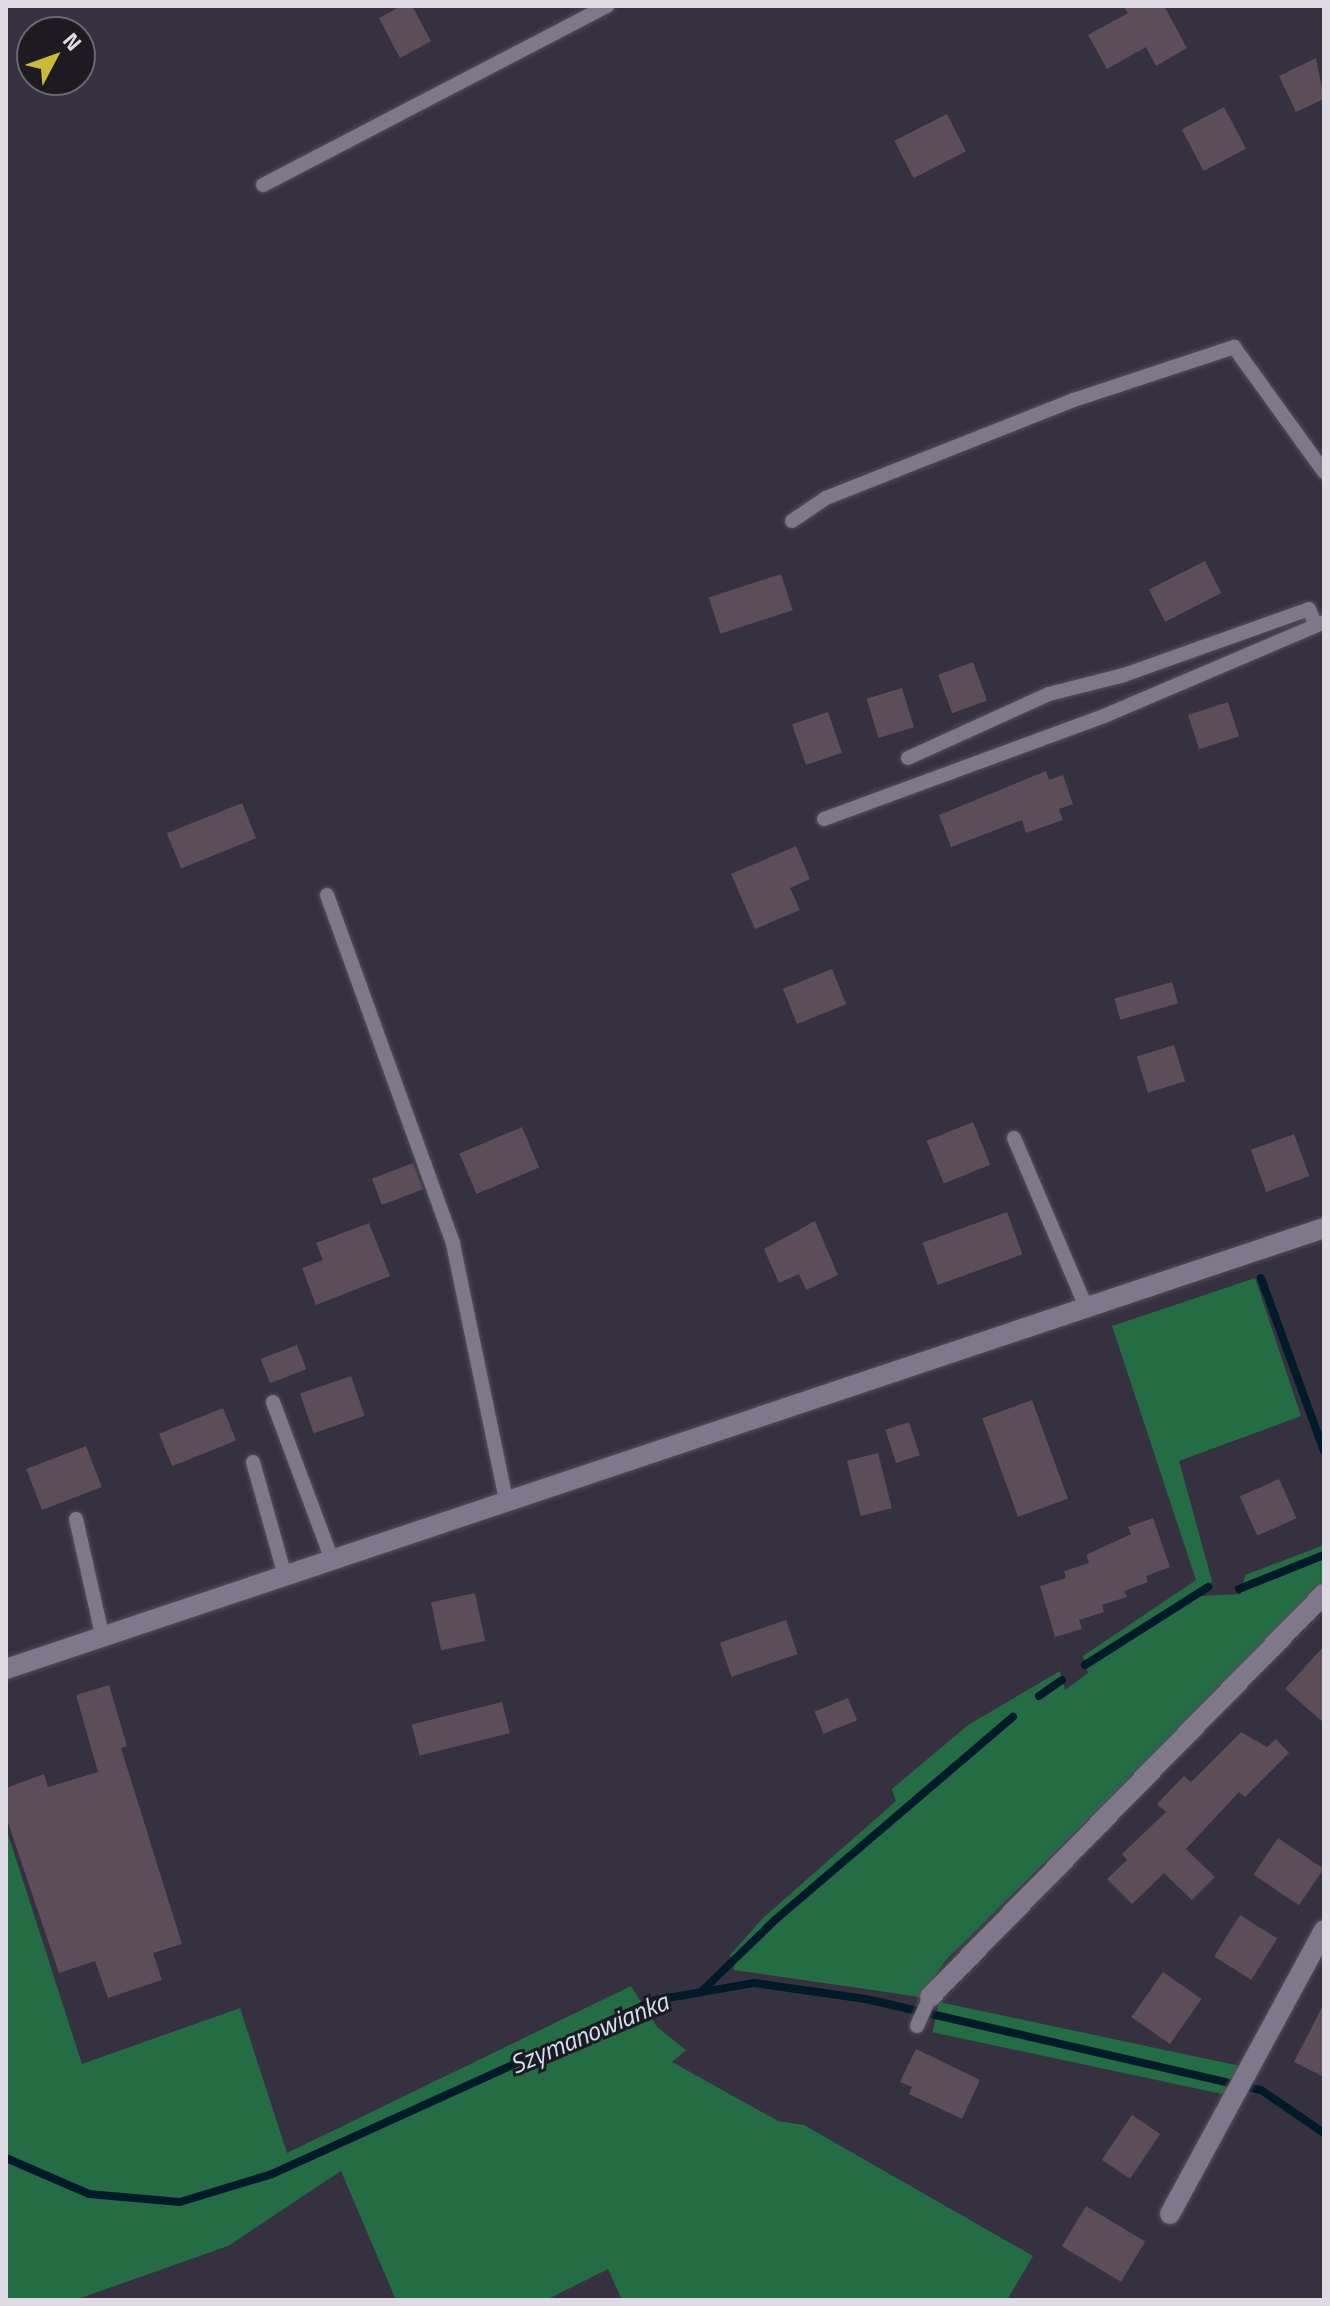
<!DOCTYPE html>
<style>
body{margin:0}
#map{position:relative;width:1330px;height:2306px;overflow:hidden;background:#363140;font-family:"Titillium Web",sans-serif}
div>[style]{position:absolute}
.green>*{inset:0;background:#236c44;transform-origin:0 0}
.stream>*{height:8px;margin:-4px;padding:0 4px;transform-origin:4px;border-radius:4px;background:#001a29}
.building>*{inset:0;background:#5c4d59;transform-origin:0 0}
.roads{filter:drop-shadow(0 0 2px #544f5b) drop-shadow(0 0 2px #544f5b)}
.lane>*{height:14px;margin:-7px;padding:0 7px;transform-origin:7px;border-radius:7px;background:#7f788a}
.street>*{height:20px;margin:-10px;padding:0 10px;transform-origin:10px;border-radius:10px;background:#7f788a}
span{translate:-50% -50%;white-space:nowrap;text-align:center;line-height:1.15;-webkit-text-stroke:6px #1d1a21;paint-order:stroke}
.water-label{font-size:26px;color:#cde3f0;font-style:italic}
.frame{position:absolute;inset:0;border:8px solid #dedbe5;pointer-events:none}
.north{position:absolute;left:16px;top:16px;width:80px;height:80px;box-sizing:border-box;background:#1d1a21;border:2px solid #6a676f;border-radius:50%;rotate:49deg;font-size:22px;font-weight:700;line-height:32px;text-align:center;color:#dedbe5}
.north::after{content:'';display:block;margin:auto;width:28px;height:36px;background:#cdb938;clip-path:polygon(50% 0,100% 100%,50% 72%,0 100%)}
</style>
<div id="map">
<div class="green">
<i style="clip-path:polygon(1255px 1278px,1301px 1416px,1179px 1461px,1212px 1581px,1201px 1596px,1241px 1594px,1245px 1575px,1324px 1545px,1324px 1586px,946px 1960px,920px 1997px,734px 1970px,730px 1955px,763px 1918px,896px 1801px,892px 1789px,968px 1725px,1060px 1671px,1065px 1690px,1088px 1673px,1083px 1656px,1196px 1580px,1112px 1326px)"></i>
<i style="clip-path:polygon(6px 1828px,82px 2064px,240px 2008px,287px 2153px,631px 1986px,657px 2027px,686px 2050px,672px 2062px,778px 2121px,804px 2125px,1033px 2256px,1007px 2300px,622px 2300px,608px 2269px,546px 2300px,396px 2300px,341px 2171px,228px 2246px,75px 2300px,6px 2300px)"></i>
<i style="left:939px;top:2002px;width:307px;height:31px;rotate:12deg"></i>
</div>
<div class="stream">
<i style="left:1261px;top:1278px;width:184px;rotate:70deg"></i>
<i style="left:1239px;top:1589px;width:92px;rotate:-21.8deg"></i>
<i style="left:1085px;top:1665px;width:146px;rotate:-32.4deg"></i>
<i style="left:1039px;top:1696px;width:28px;rotate:-35deg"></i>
<i style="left:702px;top:1991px;width:102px;rotate:-44.2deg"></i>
<i style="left:775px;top:1920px;width:313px;rotate:-40.5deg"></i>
<i style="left:6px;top:2158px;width:90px;rotate:23.4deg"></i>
<i style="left:89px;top:2194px;width:91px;rotate:5deg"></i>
<i style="left:180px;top:2202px;width:96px;rotate:-16.9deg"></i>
<i style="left:272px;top:2174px;width:422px;rotate:-24.4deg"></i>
<i style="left:656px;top:2000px;width:99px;rotate:-9.8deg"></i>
<i style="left:754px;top:1983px;width:113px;rotate:8.1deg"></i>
<i style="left:866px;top:1999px;width:405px;rotate:13deg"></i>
<i style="left:1261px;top:2090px;width:76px;rotate:34.3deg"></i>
</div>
<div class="building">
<i style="clip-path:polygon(401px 6px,412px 6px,431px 41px,400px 58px,379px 18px)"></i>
<i style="clip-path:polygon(1123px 6px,1164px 6px,1187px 48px,1156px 66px,1146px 47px,1107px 69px,1088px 35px,1128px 13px)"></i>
<i style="clip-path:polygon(1316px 58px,1324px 99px,1296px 112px,1279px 76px)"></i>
<i style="left:1224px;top:107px;width:47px;height:48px;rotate:62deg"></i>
<i style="left:947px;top:114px;width:42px;height:59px;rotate:63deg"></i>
<i style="left:1205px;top:561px;width:36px;height:63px;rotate:63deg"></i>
<i style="left:781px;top:574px;width:38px;height:76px;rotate:72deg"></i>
<i style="left:973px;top:662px;width:41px;height:37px;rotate:70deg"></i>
<i style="left:902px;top:688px;width:41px;height:37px;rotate:73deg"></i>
<i style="left:1228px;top:702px;width:36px;height:42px;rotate:72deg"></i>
<i style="left:828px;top:712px;width:43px;height:38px;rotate:71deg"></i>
<i style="clip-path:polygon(1046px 771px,1049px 780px,1063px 775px,1073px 804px,1059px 809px,1063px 820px,1026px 833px,1022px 820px,951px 847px,939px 815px)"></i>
<i style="left:242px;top:803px;width:38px;height:81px;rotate:68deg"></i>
<i style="clip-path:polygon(796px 846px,810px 879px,790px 888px,800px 910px,755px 929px,731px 874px)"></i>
<i style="left:832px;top:969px;width:38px;height:53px;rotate:68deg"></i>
<i style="left:1172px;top:982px;width:22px;height:60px;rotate:74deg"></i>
<i style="left:1174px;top:1045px;width:38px;height:39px;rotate:73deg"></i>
<i style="left:973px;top:1122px;width:46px;height:50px;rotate:68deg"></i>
<i style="left:522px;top:1127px;width:44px;height:68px;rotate:67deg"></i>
<i style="left:1294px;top:1134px;width:45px;height:46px;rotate:70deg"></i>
<i style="left:413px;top:1163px;width:28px;height:44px;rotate:69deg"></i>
<i style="left:1007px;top:1212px;width:45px;height:90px;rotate:70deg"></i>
<i style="clip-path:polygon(815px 1221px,838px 1275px,806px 1290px,799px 1274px,779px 1283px,764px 1249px)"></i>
<i style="clip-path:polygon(369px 1223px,390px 1276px,316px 1305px,302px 1268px,323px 1260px,316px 1243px)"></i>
<i style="left:297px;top:1345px;width:26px;height:39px;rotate:69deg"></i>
<i style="left:351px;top:1376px;width:42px;height:54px;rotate:71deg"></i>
<i style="left:1032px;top:1400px;width:105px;height:53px;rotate:70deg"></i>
<i style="left:223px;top:1408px;width:35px;height:69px;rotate:68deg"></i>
<i style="left:909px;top:1422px;width:35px;height:25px;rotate:72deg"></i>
<i style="left:86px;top:1446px;width:44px;height:64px;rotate:69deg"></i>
<i style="left:878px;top:1453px;width:57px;height:32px;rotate:76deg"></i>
<i style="left:1279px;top:1479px;width:43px;height:43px;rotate:66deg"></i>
<i style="clip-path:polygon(1153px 1518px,1170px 1567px,1146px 1576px,1148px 1582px,1124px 1591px,1127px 1597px,1102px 1605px,1104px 1612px,1079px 1620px,1082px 1629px,1055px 1637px,1040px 1586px,1066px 1578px,1064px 1571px,1089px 1563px,1086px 1555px,1131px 1534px,1128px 1527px)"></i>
<i style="left:475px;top:1593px;width:49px;height:45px;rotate:78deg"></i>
<i style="left:786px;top:1620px;width:36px;height:70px;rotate:71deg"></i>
<i style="clip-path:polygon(1324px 1646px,1324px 1723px,1285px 1689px)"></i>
<i style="clip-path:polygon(109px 1685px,127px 1746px,121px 1748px,182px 1944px,153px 1953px,162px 1980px,108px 1998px,95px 1961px,59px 1973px,6px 1817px,6px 1788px,44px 1774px,48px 1787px,98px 1772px,76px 1695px)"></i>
<i style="left:848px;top:1698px;width:24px;height:36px;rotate:68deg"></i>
<i style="left:502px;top:1702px;width:32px;height:93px;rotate:76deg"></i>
<i style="clip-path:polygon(1241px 1732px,1267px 1747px,1276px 1739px,1289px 1753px,1245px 1797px,1239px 1792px,1186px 1849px,1215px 1877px,1192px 1900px,1164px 1873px,1132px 1904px,1107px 1879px,1127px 1860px,1122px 1854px,1166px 1812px,1157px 1804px,1184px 1776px,1191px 1782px)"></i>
<i style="left:1278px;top:1838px;width:55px;height:44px;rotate:34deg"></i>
<i style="left:1240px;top:1915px;width:44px;height:49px;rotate:32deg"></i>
<i style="left:1163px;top:1972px;width:47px;height:55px;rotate:35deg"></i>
<i style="clip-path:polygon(1324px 2003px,1324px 2077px,1294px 2062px)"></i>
<i style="clip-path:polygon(916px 2049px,980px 2080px,962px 2119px,909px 2094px,912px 2087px,900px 2082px)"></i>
<i style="left:1132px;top:2115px;width:34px;height:54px;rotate:34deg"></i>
<i style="left:1086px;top:2206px;width:69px;height:47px;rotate:31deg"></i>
</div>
<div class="roads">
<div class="lane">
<i style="left:263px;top:185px;width:388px;rotate:-27.5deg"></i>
<i style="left:792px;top:521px;width:41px;rotate:-34.1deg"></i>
<i style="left:826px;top:498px;width:267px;rotate:-21.6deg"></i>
<i style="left:1074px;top:400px;width:169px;rotate:-18.3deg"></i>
<i style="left:1234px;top:347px;width:154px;rotate:54.2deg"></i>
<i style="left:908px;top:758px;width:155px;rotate:-24.4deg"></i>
<i style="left:1049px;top:694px;width:77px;rotate:-14.2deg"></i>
<i style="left:1124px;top:675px;width:196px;rotate:-19.6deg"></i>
<i style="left:1309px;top:609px;width:17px;rotate:69deg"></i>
<i style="left:824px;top:819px;width:298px;rotate:-20.2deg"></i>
<i style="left:1104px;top:716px;width:239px;rotate:-23.1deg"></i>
<i style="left:327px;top:895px;width:371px;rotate:70.1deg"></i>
<i style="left:453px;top:1244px;width:262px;rotate:78.3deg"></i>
<i style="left:1014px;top:1138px;width:184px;rotate:66.9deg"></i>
<i style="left:273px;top:1402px;width:169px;rotate:69.5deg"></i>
<i style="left:253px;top:1462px;width:118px;rotate:74.3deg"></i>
<i style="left:76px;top:1519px;width:123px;rotate:77.3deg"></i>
<i style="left:917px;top:2026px;width:32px;rotate:-66deg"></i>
</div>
<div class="street">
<i style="left:6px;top:1669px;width:1390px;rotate:-18.5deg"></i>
<i style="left:930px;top:1997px;width:564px;rotate:-45.65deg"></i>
<i style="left:1170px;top:2214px;width:323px;rotate:-61.5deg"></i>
</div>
</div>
<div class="water-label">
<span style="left:589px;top:2033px;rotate:-23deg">Szymanowianka</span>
</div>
<div class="frame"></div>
<div class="north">N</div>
</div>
